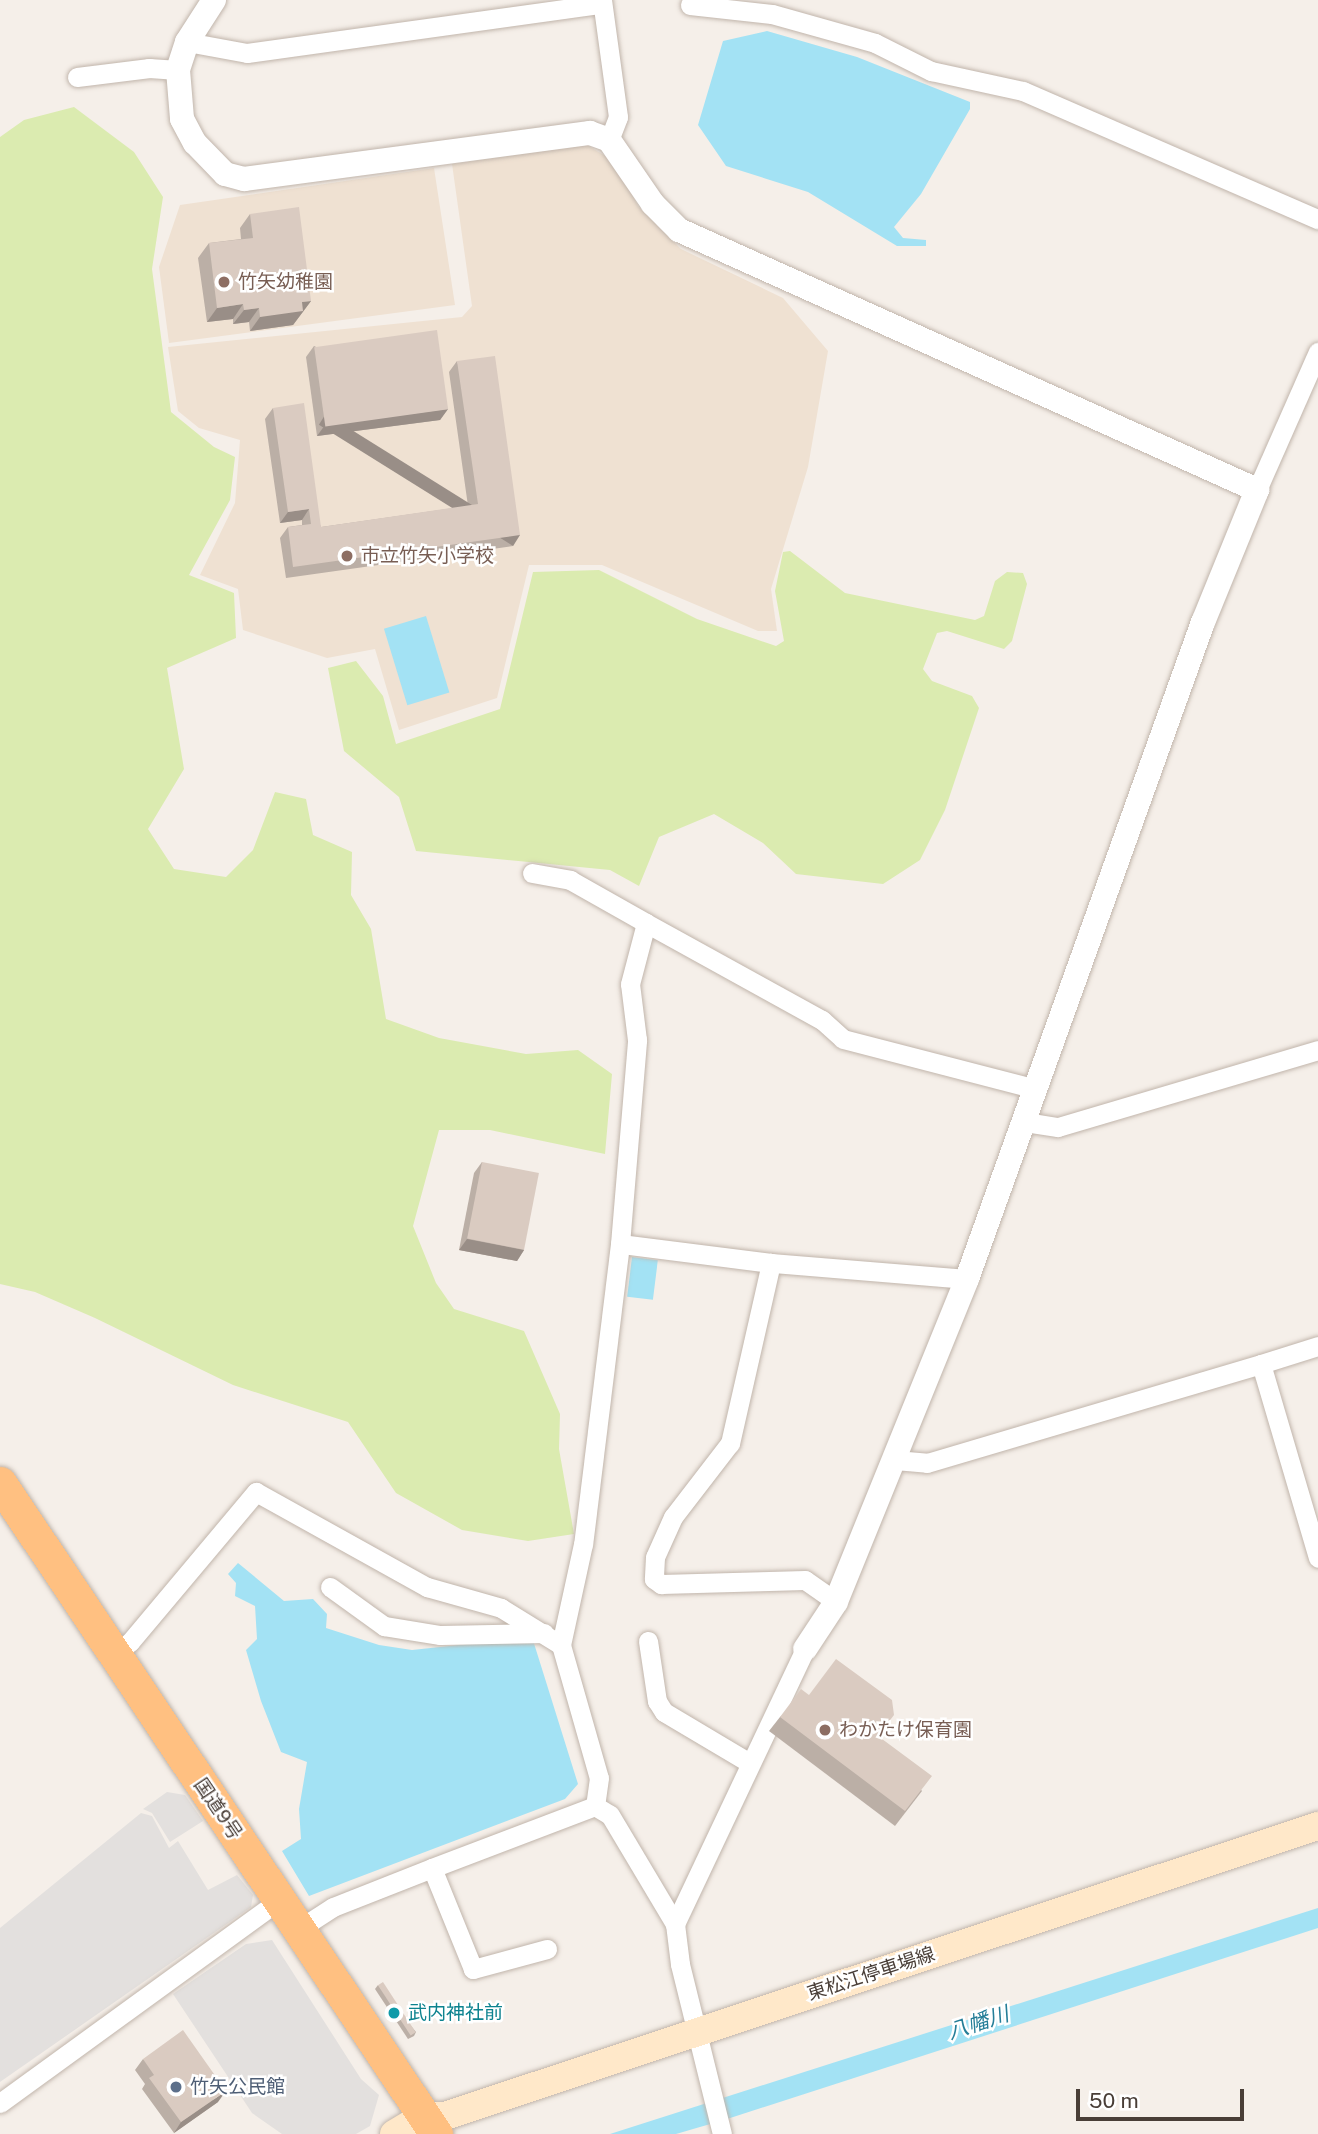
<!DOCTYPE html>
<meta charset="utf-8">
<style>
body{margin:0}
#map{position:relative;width:1318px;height:2134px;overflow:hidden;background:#f5efe9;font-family:"Public Sans","Noto Sans JP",sans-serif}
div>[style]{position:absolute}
.education>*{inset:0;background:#efe1d2}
.green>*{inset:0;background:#dbebb0}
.parking>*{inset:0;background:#e3e0de}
.water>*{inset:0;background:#a3e2f4;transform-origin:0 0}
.roads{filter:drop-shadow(0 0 2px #c1b5ab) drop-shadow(0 0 2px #c1b5ab)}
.minor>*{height:19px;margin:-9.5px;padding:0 9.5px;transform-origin:9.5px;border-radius:9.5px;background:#fff}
.tertiary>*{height:24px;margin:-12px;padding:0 12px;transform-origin:12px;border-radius:12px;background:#fff}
.secondary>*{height:28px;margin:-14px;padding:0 14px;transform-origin:14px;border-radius:14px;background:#ffe8c9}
.trunk>*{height:33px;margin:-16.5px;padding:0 16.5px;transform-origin:16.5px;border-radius:16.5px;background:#ffc081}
.wall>*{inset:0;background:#bbafa6}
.shaded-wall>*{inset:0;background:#998e87;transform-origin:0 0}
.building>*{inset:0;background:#dacbc1;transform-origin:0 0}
.dots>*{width:19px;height:19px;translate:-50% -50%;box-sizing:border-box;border:4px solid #fff;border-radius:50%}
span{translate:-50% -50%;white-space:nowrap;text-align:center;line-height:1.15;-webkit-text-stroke:5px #fff;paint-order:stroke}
.education-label{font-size:19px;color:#785e54}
.left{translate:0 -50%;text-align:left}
.street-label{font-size:19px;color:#493e37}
.culture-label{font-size:19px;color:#0d838f}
.service-label{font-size:19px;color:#4e5e75}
.water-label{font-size:21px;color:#257e98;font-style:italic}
.scale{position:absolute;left:1076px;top:2089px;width:168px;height:32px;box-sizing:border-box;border:4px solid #493e37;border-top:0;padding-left:9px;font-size:21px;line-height:24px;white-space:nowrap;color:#493e37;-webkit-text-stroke:5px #fff;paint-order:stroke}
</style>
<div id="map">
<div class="education">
<i style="clip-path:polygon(587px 145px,615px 162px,638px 206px,681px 249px,783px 298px,828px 351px,808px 467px,771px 589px,777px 631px,758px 631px,602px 565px,529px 565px,497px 698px,399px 730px,375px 649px,327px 658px,243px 630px,238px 589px,200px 575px,235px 503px,240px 440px,199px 428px,178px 411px,168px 347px,462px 317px,472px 306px,452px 164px)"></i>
<i style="clip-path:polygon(434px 168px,455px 305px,169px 343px,159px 267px,180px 205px)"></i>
</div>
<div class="green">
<i style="clip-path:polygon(74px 107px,134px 152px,163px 197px,152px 269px,171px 412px,214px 447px,235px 457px,230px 500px,189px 575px,234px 593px,236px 638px,167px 668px,184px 769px,148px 829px,174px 869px,226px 877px,253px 850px,275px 792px,306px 799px,313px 835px,352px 852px,351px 895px,371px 929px,386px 1019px,439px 1038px,526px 1054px,578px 1050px,612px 1074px,605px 1154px,490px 1130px,439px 1130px,413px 1226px,436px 1283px,454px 1309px,524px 1331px,560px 1414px,559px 1449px,574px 1534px,528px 1541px,462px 1530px,396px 1493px,348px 1422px,233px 1385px,95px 1318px,35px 1292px,0 1284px,0 137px,24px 120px)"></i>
<i style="clip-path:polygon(790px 551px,845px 593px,975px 620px,984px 616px,995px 581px,1007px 572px,1023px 573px,1027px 584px,1012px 641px,1004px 649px,947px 631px,937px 633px,923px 669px,932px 681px,972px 696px,979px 708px,945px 810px,920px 860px,883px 884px,796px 874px,763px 843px,714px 814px,659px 837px,639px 886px,610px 870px,416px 851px,399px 797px,344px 751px,328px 668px,356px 661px,383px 696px,396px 744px,500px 709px,533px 572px,599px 570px,697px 619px,776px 646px,784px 641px,775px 591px,783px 552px)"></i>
</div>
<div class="parking">
<i style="clip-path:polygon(167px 1792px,185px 1795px,203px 1821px,170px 1842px,152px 1813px,143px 1809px)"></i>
<i style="clip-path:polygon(141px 1813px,152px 1816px,169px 1848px,178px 1841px,208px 1890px,237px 1875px,253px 1895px,251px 1907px,0 2082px,0 1928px)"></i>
<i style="clip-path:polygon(272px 1940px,361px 2079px,379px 2095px,370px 2126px,356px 2134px,282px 2134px,252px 2113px,173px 1994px,246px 1944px)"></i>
</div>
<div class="water">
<i style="clip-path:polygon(767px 31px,857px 57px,970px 102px,970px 109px,921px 194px,894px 227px,903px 238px,926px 240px,926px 246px,897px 246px,808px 192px,726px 166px,698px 125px,723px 41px)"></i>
<i style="left:426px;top:616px;width:80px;height:44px;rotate:73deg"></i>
<i style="left:632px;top:1257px;width:26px;height:40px;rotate:7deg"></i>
<i style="clip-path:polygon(238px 1563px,284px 1601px,313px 1599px,327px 1614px,326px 1628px,379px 1645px,412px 1650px,532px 1637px,578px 1784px,565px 1799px,309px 1896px,282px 1851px,301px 1839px,299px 1809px,307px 1762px,281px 1752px,261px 1701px,246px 1650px,257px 1639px,255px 1606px,235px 1596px,236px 1583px,228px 1574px)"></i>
<i style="clip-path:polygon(1318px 1908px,1318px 1928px,724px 2120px,676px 2134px,610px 2134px)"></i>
</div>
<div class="roads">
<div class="minor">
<i style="left:602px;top:0;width:118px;rotate:82.2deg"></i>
<i style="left:618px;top:117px;width:25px;rotate:111deg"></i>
<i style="left:690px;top:5px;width:82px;rotate:6.3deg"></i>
<i style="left:772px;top:14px;width:107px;rotate:15.7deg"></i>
<i style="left:875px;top:43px;width:63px;rotate:26.6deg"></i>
<i style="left:931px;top:71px;width:94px;rotate:12.3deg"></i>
<i style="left:1023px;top:91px;width:322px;rotate:23.5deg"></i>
<i style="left:187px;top:42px;width:61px;rotate:10.4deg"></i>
<i style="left:247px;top:53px;width:357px;rotate:-7.9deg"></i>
<i style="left:77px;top:77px;width:73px;rotate:-7.1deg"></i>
<i style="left:149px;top:68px;width:29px;rotate:4deg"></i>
<i style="left:1257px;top:490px;width:151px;rotate:-66.2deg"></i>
<i style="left:532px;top:873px;width:39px;rotate:10deg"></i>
<i style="left:570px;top:880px;width:87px;rotate:29.5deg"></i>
<i style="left:1025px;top:1122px;width:33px;rotate:9deg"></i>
<i style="left:1058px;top:1127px;width:271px;rotate:-16.5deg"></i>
<i style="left:620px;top:1244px;width:302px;rotate:97deg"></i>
<i style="left:583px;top:1544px;width:103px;rotate:102.3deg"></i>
<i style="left:561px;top:1645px;width:138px;rotate:74.1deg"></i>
<i style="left:599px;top:1778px;width:28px;rotate:98deg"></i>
<i style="left:595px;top:1806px;width:17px;rotate:31deg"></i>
<i style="left:610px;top:1815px;width:127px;rotate:59.2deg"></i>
<i style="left:771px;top:1263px;width:185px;rotate:102.8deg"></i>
<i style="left:730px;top:1443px;width:93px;rotate:127.6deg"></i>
<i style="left:673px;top:1517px;width:44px;rotate:114.2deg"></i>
<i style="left:655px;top:1557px;width:22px;rotate:93deg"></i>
<i style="left:654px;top:1579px;width:9px;rotate:36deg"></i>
<i style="left:661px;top:1584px;width:144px;rotate:-1.6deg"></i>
<i style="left:805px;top:1580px;width:38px;rotate:35deg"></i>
<i style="left:967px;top:1279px;width:197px;rotate:-175.3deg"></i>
<i style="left:771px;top:1263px;width:152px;rotate:-172.8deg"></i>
<i style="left:620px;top:1244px;width:205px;rotate:-85.2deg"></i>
<i style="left:637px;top:1040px;width:56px;rotate:-97.1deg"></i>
<i style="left:630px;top:984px;width:63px;rotate:-75.3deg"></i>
<i style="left:646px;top:923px;width:201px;rotate:28.9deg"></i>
<i style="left:822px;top:1020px;width:28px;rotate:42deg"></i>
<i style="left:843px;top:1039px;width:200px;rotate:14.5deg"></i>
<i style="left:1318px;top:1346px;width:60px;rotate:162.5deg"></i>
<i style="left:1261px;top:1364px;width:202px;rotate:73.6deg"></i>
<i style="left:895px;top:1460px;width:32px;rotate:5deg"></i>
<i style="left:927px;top:1463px;width:348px;rotate:-16.5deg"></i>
<i style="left:330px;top:1587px;width:67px;rotate:35.8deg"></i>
<i style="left:384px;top:1626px;width:57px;rotate:9.1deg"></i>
<i style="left:440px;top:1635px;width:104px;rotate:-1.1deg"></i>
<i style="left:648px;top:1641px;width:61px;rotate:81.5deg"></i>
<i style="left:657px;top:1701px;width:13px;rotate:58deg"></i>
<i style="left:664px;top:1712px;width:100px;rotate:30.7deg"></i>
<i style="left:114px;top:1654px;width:20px;rotate:-37deg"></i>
<i style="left:130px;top:1642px;width:196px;rotate:-50deg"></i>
<i style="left:256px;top:1492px;width:196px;rotate:29.1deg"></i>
<i style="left:427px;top:1587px;width:77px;rotate:15.8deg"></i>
<i style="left:501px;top:1608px;width:70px;rotate:31.7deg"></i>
<i style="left:299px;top:1929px;width:40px;rotate:-32.9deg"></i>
<i style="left:333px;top:1907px;width:106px;rotate:-21.5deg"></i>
<i style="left:547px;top:1949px;width:77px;rotate:164.9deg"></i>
<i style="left:473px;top:1969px;width:109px;rotate:-112.1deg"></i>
<i style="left:432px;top:1868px;width:174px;rotate:-20.8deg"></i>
<i style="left:0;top:2103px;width:345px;rotate:-36deg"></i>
<i style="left:722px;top:2134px;width:175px;rotate:-103.9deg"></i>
<i style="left:680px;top:1964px;width:40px;rotate:-97.1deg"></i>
<i style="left:675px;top:1924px;width:304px;rotate:-64.7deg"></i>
</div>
<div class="tertiary">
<i style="left:214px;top:0;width:50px;rotate:122.7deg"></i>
<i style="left:187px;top:42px;width:29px;rotate:108deg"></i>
<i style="left:178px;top:70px;width:49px;rotate:85.3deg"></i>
<i style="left:182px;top:119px;width:27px;rotate:62deg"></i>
<i style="left:195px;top:143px;width:43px;rotate:45.9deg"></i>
<i style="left:225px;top:174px;width:20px;rotate:15deg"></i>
<i style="left:244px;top:179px;width:349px;rotate:-7.6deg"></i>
<i style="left:590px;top:133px;width:20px;rotate:20deg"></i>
<i style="left:609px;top:140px;width:78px;rotate:55.5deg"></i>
<i style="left:653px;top:204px;width:37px;rotate:45deg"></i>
<i style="left:679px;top:230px;width:634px;rotate:24.22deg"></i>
<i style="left:1257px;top:490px;width:143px;rotate:112.2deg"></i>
<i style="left:1203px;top:622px;width:698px;rotate:109.76deg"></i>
<i style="left:967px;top:1279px;width:349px;rotate:112.1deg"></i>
<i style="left:836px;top:1602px;width:56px;rotate:123.4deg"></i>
</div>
<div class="secondary">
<i style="left:394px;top:2134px;width:35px;rotate:-31deg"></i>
<i style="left:424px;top:2116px;width:21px"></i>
<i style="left:445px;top:2116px;width:920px;rotate:-18.38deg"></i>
</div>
<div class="trunk">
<i style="left:0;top:1483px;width:784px;rotate:56.19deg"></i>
</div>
</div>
<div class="wall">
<i style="clip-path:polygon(250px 214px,311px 301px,293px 325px,250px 331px,249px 322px,233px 324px,233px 319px,207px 322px,198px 258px,209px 243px,241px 239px,240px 228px)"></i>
<i style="clip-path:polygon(314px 346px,448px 409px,440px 420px,317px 436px,306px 357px)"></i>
<i style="clip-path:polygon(457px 361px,513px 546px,286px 578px,280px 538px,288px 527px,302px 525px,302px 520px,280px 523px,265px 419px,273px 408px,321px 527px,468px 506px,449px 372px)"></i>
<i style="clip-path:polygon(482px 1162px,524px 1250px,517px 1261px,459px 1250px,474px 1173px)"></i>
<i style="clip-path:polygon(809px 1695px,879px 1736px,922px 1791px,895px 1826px,769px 1731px,780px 1717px)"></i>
<i style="clip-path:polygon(378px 1985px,416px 2032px,414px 2036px,408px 2039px,375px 1989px)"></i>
<i style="clip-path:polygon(143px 2059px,218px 2102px,174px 2133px,142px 2089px,145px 2084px,135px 2070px)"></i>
</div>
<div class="shaded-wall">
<i style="clip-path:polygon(311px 301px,293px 325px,250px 331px,260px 317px,302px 302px)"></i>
<i style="clip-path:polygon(243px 304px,233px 319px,207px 322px,217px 308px)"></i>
<i style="clip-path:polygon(259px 308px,249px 322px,233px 324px,244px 310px)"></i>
<i style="clip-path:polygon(448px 409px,440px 420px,317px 436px,325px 425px)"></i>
<i style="clip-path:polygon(309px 509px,302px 520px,280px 523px,288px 512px)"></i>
<i style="left:520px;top:535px;width:13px;height:229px;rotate:122deg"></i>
<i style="clip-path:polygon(467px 1239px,524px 1250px,517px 1261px,459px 1250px)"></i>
<i style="clip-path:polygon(226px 2091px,218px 2102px,174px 2133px,181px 2122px)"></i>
</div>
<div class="building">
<i style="clip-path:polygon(299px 207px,311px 301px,302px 302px,303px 311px,260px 317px,259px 308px,244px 310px,243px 304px,217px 308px,209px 243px,253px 238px,250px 214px)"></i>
<i style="left:437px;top:330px;width:80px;height:124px;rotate:82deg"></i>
<i style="clip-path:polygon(495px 356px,520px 535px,293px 567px,288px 527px,311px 524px,309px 509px,288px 512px,273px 408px,304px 403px,321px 527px,478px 504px,457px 361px)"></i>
<i style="left:482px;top:1162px;width:58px;height:78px;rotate:11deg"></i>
<i style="clip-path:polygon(836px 1659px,892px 1700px,894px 1715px,878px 1736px,932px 1776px,905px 1811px,780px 1717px,801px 1689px,809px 1695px)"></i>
<i style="left:383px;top:1982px;width:60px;height:6px;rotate:57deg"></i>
<i style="clip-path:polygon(183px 2030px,226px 2091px,181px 2122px,149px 2078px,154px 2075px,143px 2059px)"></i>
</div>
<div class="dots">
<i style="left:224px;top:282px;background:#8d6e63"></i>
<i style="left:347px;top:556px;background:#8d6e63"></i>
<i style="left:825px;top:1730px;background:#8d6e63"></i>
<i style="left:394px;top:2013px;background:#0f9aa8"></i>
<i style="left:176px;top:2087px;background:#5c6f8a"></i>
</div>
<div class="education-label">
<span class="left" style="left:238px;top:282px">竹矢幼稚園</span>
<span class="left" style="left:361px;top:556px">市立竹矢小学校</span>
<span class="left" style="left:839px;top:1730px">わかたけ保育園</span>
</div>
<div class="street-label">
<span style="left:218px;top:1809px;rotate:56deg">国道9号</span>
<span style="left:871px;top:1974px;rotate:-18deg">東松江停車場線</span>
</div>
<div class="culture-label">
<span class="left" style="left:408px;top:2013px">武内神社前</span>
</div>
<div class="service-label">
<span class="left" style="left:190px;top:2087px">竹矢公民館</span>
</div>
<div class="water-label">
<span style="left:978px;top:2023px;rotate:-18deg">八幡川</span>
</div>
<div class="scale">50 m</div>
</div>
